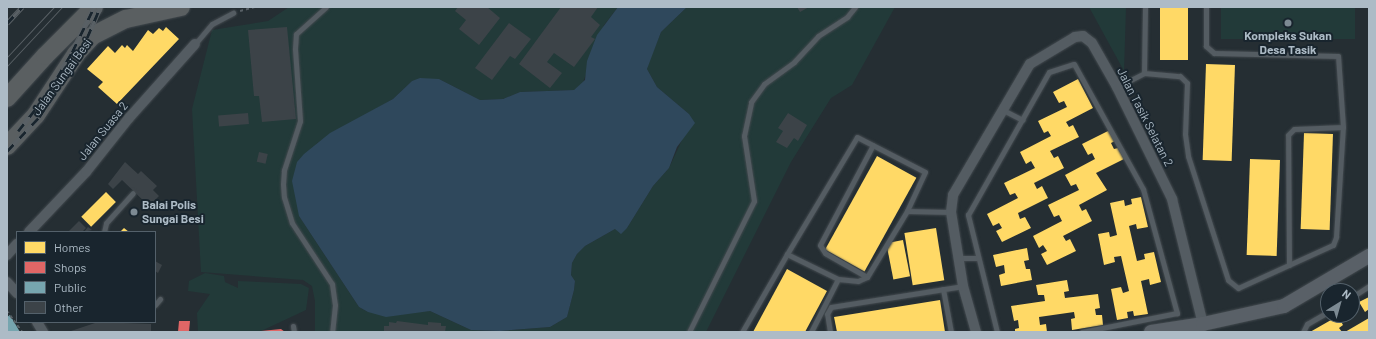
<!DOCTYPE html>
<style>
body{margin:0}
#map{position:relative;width:1376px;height:339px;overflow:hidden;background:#252e33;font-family:Barlow,sans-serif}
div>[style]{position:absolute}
.green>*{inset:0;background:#223a39;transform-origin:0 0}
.water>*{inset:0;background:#2f485c}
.homes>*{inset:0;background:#ffd966;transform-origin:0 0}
.shops>*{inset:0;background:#e06666}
.public>*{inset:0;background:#76a5af}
.building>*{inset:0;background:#3c4348;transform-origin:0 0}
.path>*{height:1.5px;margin-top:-0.75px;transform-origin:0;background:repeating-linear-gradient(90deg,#586066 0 3px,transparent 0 6px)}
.roads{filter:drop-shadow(0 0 1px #42494e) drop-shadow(0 0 1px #42494e)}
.lane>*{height:5px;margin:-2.5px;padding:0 2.5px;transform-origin:2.5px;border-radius:2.5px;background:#545c62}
.street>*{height:10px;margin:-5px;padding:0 5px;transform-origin:5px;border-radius:5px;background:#545c62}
.secondary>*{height:14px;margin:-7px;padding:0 7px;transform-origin:7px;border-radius:7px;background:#596067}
.highway>*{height:18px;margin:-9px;padding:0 9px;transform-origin:9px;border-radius:9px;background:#5a5f61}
.tram>*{height:1px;margin:-0.5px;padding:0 0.5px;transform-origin:0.5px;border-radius:0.5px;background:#596065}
.rail>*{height:4.5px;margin-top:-2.25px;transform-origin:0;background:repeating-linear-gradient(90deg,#19252e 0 9px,#596065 0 18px);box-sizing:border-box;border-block:1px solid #596065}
.dots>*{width:11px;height:11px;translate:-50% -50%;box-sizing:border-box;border:2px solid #19252e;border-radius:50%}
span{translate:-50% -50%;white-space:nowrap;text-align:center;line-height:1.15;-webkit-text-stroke:4px #19252e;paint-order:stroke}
.poi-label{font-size:12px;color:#adbbc6;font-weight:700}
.left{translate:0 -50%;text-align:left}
.street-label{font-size:12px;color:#adbbc6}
.frame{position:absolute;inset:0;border:8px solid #adbbc6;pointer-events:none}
.legend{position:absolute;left:16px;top:231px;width:140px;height:92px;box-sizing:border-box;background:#19252e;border:1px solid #54616b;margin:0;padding:5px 7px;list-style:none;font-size:12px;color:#adbbc6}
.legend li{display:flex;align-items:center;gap:8px;height:20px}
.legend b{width:20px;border:1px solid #54616b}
.north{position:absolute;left:1320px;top:283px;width:40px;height:40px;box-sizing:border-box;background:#19252e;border:1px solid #54616b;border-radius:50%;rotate:37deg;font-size:11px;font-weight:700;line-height:16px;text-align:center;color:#adbbc6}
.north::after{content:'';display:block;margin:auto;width:14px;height:18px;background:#7d8a93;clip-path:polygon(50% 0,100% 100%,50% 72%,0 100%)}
</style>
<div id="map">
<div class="green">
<i style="clip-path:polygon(289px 7px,618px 7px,604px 25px,582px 85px,574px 90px,520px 92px,503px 99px,480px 100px,439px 79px,412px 81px,393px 99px,317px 143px,299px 216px,359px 307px,368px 312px,430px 311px,471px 330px,500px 331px,550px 327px,567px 317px,574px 290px,575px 281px,571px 275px,572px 263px,577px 254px,585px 246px,615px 229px,627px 228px,653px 186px,669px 168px,682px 140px,689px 114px,657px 87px,647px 69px,648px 64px,661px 32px,687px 7px,895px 7px,852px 85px,831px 98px,791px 162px,706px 332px,315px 332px,315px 301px,312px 286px,303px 280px,201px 272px,192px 109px,212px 30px,268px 21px)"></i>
<i style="clip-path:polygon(1089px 7px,1126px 7px,1124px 71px)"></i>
<i style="left:1221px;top:7px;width:134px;height:32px"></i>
<i style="clip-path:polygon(205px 273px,224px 276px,225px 282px,238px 288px,238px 281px,301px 284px,309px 288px,306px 310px,259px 332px,198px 332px,197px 313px,210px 294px,188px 291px,189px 281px)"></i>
</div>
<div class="water">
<i style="clip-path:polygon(618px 7px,687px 7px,661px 32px,647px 69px,657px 87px,689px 114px,695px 123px,677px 147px,669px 168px,653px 186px,627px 228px,621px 234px,615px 229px,585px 246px,577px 254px,572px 263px,571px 275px,575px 281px,574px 290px,567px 317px,550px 327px,500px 331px,471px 330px,430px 311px,386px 317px,368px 312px,359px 307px,299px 216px,292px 181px,297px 162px,304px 154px,330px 133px,393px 99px,412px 81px,420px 78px,439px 79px,480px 100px,503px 99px,520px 92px,574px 90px,585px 80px,587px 61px,597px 35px)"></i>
</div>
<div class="homes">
<i style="left:1160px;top:7px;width:28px;height:53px"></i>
<i style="clip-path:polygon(166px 27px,179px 39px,117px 104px,98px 87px,103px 82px,87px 69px,108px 46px,115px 53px,122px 45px,125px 48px,127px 45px,133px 51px,148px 30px,153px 34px,159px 28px,163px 31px)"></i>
<i style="left:1206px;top:64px;width:29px;height:96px;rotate:2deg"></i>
<i style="clip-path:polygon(1078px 79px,1093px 108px,1066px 122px,1069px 127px,1073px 125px,1079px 137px,1050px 151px,1054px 158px,1058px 156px,1064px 168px,1034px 183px,1037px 189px,1042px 186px,1048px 198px,1018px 213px,1020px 219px,1025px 217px,1031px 228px,1002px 242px,996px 231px,1002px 228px,999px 223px,993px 226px,987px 214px,1018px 198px,1015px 193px,1010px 195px,1004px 183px,1035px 168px,1031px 161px,1026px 164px,1020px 152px,1051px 136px,1048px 131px,1044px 133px,1038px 121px,1067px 107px,1064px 101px,1059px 103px,1053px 92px)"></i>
<i style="clip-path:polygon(1110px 130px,1115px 141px,1111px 143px,1114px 149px,1118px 148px,1124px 159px,1096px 173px,1107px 190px,1079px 205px,1082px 211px,1086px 209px,1092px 221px,1063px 236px,1066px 241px,1070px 239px,1076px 251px,1047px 265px,1041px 254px,1047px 251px,1043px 245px,1039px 248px,1033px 236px,1062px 221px,1059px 215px,1054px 217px,1048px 205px,1079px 190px,1076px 184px,1071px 186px,1065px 175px,1095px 159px,1092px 153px,1088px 155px,1082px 144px)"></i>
<i style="left:1304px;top:133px;width:29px;height:96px;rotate:2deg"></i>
<i style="left:877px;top:156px;width:45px;height:107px;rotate:29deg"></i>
<i style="left:1250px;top:159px;width:30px;height:96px;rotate:2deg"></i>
<i style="left:106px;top:192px;width:14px;height:35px;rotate:45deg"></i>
<i style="clip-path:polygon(1141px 197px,1148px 227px,1137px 229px,1136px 224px,1129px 226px,1137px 261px,1145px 259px,1144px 254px,1154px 252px,1161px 282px,1150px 285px,1149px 279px,1141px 281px,1148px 314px,1134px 316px,1133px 311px,1127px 312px,1128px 318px,1117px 320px,1111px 289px,1121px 287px,1123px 293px,1129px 291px,1121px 256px,1114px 257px,1115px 262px,1104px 265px,1098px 234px,1109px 232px,1110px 237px,1117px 235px,1110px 203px,1124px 200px,1125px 206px,1132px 204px,1131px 199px)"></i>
<i style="clip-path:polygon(124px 228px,129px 232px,120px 232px)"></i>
<i style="left:936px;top:228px;width:53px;height:32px;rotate:81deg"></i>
<i style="left:903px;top:240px;width:37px;height:17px;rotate:79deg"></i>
<i style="clip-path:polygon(1027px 248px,1029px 260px,1024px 261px,1026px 269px,1030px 269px,1032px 280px,1001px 286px,999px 275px,1005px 273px,1004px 265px,996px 267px,993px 255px)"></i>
<i style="clip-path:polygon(787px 269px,827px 291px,805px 332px,753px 332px)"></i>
<i style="clip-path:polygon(1067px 280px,1069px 291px,1064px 292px,1065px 298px,1098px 294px,1100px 308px,1095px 309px,1096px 315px,1102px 315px,1103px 325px,1072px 330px,1071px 319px,1075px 318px,1074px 312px,1039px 317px,1040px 325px,1046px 324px,1047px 332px,1015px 332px,1015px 329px,1019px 328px,1018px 320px,1014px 321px,1011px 306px,1045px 301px,1044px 295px,1038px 295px,1036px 285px)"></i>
<i style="clip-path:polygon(1369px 297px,1369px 309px,1365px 312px,1359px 302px)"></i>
<i style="clip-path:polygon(940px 300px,945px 332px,837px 332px,834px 317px)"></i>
<i style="clip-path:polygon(1338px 316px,1343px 325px,1339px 328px,1342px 332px,1310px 332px)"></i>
<i style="clip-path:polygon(1369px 318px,1369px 332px,1345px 332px)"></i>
</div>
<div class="shops">
<i style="clip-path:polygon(179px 321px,190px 321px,189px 332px,178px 332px)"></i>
<i style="clip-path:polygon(281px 329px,285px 332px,261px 332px,261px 331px)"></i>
</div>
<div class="public">
<i style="clip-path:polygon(10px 315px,20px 332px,7px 332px,7px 317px)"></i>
</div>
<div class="building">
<i style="clip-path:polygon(458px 7px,487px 7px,500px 18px,479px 45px,459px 29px,466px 20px,455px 11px)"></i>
<i style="clip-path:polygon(561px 7px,598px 7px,591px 17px,600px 25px,591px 37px,595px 39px,574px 67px,554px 53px,547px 62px,562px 73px,550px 88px,519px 64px)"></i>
<i style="clip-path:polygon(797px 7px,809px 7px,800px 12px)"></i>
<i style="clip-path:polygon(509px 23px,531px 39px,515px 59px,510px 56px,492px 80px,475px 68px)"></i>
<i style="clip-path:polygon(287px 27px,296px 119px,262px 122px,259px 96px,254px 96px,248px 30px)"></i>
<i style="left:248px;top:113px;width:11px;height:30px;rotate:85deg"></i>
<i style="clip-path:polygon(788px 113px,807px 125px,798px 141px,794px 138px,787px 148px,776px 142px,783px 131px,778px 128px)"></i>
<i style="left:259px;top:152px;width:9px;height:10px;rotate:13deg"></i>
<i style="clip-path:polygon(125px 162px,138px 174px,141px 171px,157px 186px,153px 190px,159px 196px,149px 206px,122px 180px,113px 189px,108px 184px)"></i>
<i style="clip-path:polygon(79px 221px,86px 228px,82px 232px,68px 232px)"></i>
<i style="clip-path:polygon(88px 227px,92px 230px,84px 232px)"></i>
<i style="clip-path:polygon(155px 261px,162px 265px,158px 273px,155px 271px)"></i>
<i style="clip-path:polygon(397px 321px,428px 325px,428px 322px,441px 323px,441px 326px,446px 326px,445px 332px,384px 332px,384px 326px,389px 326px,389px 322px,396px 323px)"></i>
<i style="clip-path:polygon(98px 322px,151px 324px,151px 331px,68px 332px)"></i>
</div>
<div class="path">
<i style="left:240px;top:11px;width:16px;rotate:-15deg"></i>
<i style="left:7px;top:311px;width:26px;rotate:54deg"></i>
</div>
<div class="roads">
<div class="lane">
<i style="left:326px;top:7px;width:40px;rotate:138deg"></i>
<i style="left:296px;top:34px;width:15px;rotate:94deg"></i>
<i style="left:295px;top:49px;width:72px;rotate:86deg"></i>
<i style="left:300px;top:121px;width:52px;rotate:108.1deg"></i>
<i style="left:284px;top:170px;width:14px;rotate:94deg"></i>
<i style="left:283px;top:184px;width:13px;rotate:86deg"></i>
<i style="left:284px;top:197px;width:27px;rotate:73deg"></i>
<i style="left:292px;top:223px;width:73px;rotate:56.7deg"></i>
<i style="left:332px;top:284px;width:21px;rotate:82deg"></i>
<i style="left:335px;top:305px;width:27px;rotate:96deg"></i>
<i style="left:195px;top:44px;width:26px;rotate:-50deg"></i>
<i style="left:212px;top:24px;width:24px;rotate:-28deg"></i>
<i style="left:1144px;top:73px;width:66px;rotate:-89.1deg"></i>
<i style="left:1117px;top:87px;width:30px;rotate:-27deg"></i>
<i style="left:1144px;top:73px;width:36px;rotate:5deg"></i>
<i style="left:1180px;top:76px;width:10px;rotate:45deg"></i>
<i style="left:1187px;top:83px;width:51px;rotate:92.2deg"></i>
<i style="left:1185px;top:134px;width:22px;rotate:82deg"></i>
<i style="left:1188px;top:156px;width:130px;rotate:72.1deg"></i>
<i style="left:1228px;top:280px;width:13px;rotate:39deg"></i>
<i style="left:1238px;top:288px;width:104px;rotate:-24.4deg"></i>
<i style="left:1333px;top:245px;width:9px;rotate:-69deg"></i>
<i style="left:1336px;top:237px;width:110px;rotate:-86.4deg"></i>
<i style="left:1343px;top:127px;width:71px;rotate:-94deg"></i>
<i style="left:1338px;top:56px;width:124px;rotate:-178.6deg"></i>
<i style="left:1214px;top:53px;width:11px;rotate:-139deg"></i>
<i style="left:1206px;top:46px;width:39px;rotate:-90deg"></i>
<i style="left:1003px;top:110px;width:22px;rotate:27deg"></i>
<i style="left:907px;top:211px;width:44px;rotate:1.3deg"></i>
<i style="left:104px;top:232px;width:9px;rotate:-77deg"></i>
<i style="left:106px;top:223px;width:40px;rotate:-48deg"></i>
<i style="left:958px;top:258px;width:20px"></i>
<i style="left:1289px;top:265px;width:130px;rotate:-90.4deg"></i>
<i style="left:1288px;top:135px;width:8px;rotate:-45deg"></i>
<i style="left:1294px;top:129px;width:49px;rotate:-2.3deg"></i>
<i style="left:867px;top:277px;width:48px;rotate:-150.3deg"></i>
<i style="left:825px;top:253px;width:9px;rotate:-122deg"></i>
<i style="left:820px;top:245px;width:113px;rotate:-62.1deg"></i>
<i style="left:943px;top:289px;width:44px;rotate:79.5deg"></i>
<i style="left:1352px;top:297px;width:20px;rotate:-33deg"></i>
<i style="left:155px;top:305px;width:8px;rotate:-50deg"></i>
<i style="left:293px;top:326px;width:6px;rotate:81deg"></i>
<i style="left:689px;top:332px;width:146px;rotate:-63.6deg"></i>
<i style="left:754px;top:201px;width:66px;rotate:-98.7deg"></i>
<i style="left:744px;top:136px;width:35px;rotate:-78deg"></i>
<i style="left:751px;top:102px;width:22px;rotate:-54deg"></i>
<i style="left:764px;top:84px;width:37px;rotate:-36deg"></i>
<i style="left:794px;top:62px;width:35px;rotate:-47deg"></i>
<i style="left:818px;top:36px;width:35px;rotate:-33deg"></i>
<i style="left:847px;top:17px;width:13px;rotate:-51deg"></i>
<i style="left:742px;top:332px;width:90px;rotate:-60deg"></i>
<i style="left:787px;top:254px;width:136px;rotate:-59.1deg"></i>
<i style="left:857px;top:137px;width:76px;rotate:27.2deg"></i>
<i style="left:925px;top:172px;width:43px;rotate:114.8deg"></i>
<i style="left:907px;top:211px;width:77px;rotate:121.2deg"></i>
<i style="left:867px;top:277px;width:10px;rotate:156deg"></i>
<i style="left:858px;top:281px;width:20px;rotate:-174deg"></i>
<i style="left:838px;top:279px;width:57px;rotate:-153.9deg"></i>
<i style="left:811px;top:332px;width:59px;rotate:-63deg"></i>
<i style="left:830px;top:332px;width:18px;rotate:-99deg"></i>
<i style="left:827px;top:314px;width:8px;rotate:-60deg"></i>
<i style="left:831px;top:307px;width:134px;rotate:-9deg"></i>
<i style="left:997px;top:332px;width:121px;rotate:-103.9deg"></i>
<i style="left:968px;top:215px;width:164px;rotate:-60.5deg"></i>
<i style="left:1049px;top:72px;width:26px;rotate:-18deg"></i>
<i style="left:1074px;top:64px;width:143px;rotate:61.1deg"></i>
<i style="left:1143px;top:189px;width:129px;rotate:74.7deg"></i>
<i style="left:1177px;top:313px;width:97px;rotate:168.7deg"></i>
<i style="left:1303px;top:332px;width:9px;rotate:-63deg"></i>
<i style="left:1307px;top:324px;width:24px;rotate:-30deg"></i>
</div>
<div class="street">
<i style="left:29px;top:232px;width:83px;rotate:-46.5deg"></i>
<i style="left:86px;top:172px;width:69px;rotate:-51.5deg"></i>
<i style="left:129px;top:118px;width:99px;rotate:-48.3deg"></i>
<i style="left:7px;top:255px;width:15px;rotate:-48deg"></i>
<i style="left:7px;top:282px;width:15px;rotate:48deg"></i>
<i style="left:37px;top:322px;width:12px;rotate:59deg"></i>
<i style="left:976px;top:332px;width:48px;rotate:-105.8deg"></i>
<i style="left:963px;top:286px;width:75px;rotate:-99.2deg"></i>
<i style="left:951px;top:212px;width:17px;rotate:-83deg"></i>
<i style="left:953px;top:195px;width:152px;rotate:-59.6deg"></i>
<i style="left:1030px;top:64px;width:52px;rotate:-31deg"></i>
<i style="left:1075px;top:37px;width:8px;rotate:-7deg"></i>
<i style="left:1083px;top:36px;width:11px;rotate:38deg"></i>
<i style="left:1092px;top:43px;width:51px;rotate:60.4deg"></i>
<i style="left:1117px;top:87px;width:125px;rotate:63.8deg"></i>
<i style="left:1172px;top:199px;width:129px;rotate:76.1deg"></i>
</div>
<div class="secondary">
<i style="left:1151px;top:332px;width:53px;rotate:-8.7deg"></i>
<i style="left:1203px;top:324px;width:83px;rotate:-12.5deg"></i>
<i style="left:1284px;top:306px;width:99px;rotate:-30.5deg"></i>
</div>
<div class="highway">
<i style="left:7px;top:98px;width:57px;rotate:-47.9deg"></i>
<i style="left:45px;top:56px;width:69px;rotate:-45deg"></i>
<i style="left:7px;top:146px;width:42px;rotate:-46.9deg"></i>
<i style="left:36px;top:115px;width:73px;rotate:-56.7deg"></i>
<i style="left:76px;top:54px;width:24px;rotate:-48deg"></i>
<i style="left:92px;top:36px;width:38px;rotate:-27deg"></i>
<i style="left:126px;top:19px;width:56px;rotate:-12.3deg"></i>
</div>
</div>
<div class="tram">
<i style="left:7px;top:57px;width:69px;rotate:-46.8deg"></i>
<i style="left:7px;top:66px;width:81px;rotate:-47deg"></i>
</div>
<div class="rail">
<i style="left:7px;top:23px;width:22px;rotate:-47deg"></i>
<i style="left:18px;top:131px;width:48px;rotate:-51.7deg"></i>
<i style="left:48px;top:93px;width:48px;rotate:-59.7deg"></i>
<i style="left:72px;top:52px;width:50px;rotate:-63.9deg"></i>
<i style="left:7px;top:151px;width:47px;rotate:-46.7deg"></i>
<i style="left:39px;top:117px;width:75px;rotate:-56.9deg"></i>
<i style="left:80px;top:54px;width:51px;rotate:-66.9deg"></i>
</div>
<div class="dots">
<i style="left:1288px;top:23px;background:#7d8a93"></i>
<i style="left:134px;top:212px;background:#7d8a93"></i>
</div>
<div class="poi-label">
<span style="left:1288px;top:43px">Kompleks Sukan<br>Desa Tasik</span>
<span class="left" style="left:142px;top:212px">Balai Polis<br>Sungai Besi</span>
</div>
<div class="street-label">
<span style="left:62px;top:77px;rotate:-54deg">Jalan Sungai Besi</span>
<span style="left:1145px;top:117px;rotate:63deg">Jalan Tasik Selatan 2</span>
<span style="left:103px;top:131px;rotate:-51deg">Jalan Suasa 2</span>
</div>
<div class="frame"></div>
<ul class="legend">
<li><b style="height:11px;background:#ffd966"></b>Homes</li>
<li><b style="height:11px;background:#e06666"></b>Shops</li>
<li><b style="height:11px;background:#76a5af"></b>Public</li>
<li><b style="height:11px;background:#3c4348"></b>Other</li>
</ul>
<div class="north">N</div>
</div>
